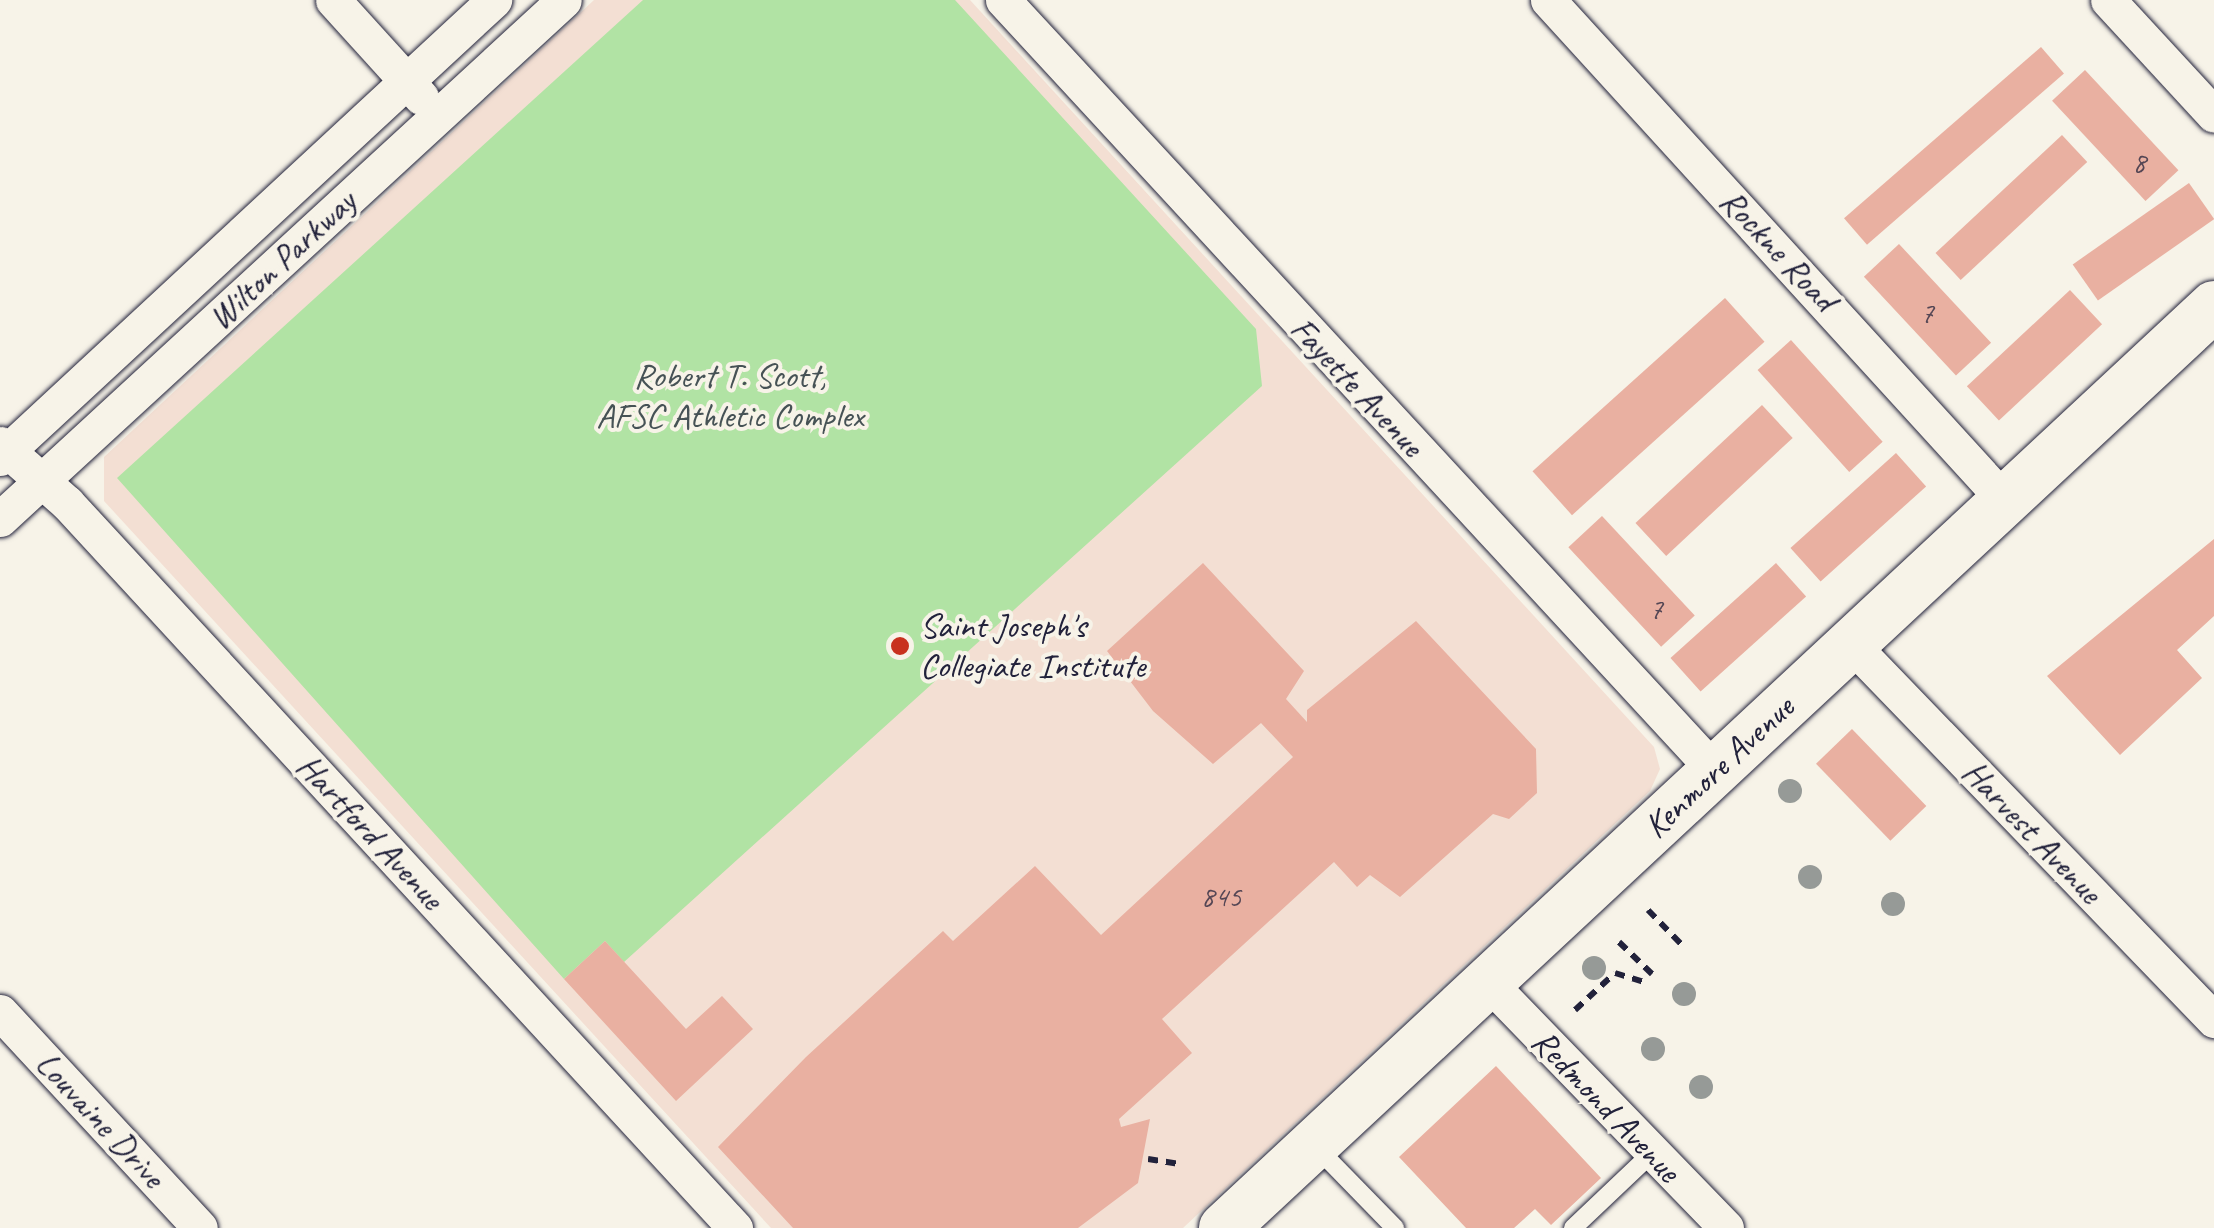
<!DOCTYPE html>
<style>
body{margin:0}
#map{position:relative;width:2214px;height:1228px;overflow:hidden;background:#f7f3e8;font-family:Caveat,sans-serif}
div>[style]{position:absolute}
.built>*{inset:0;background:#f3dfd3}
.green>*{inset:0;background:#b1e3a4}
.building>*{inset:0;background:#e9b0a1;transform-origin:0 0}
.path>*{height:6px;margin-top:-3px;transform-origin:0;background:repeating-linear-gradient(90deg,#22223b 0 10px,transparent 0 18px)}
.roads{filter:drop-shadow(0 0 2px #22223b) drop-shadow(0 0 2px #22223b)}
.service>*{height:18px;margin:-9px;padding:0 9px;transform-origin:9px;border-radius:9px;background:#f7f3e8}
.minor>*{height:35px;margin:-17.5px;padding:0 17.5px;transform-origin:17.5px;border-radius:17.5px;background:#f7f3e8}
.secondary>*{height:50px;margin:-25px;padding:0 25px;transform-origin:25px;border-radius:25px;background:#f7f3e8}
.trees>*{width:24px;height:24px;margin:-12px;border-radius:50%;background:#969a97}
.dots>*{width:28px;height:28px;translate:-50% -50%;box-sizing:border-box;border:5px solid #f7f3e8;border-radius:50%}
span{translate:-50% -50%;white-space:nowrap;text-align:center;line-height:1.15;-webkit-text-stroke:8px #f7f3e8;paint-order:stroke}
.number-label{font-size:30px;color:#544654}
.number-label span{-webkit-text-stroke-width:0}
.street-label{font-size:35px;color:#22223b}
.park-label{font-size:35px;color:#465255}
.poi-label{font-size:35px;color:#22223b}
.left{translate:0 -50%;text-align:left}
</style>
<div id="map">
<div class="built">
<i style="clip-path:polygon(594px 0,970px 0,1654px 747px,1660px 769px,1650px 791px,1183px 1228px,771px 1228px,104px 501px,104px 457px)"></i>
</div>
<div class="green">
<i style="clip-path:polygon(643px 0,955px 0,1256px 329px,1262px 386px,624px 962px,605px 941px,564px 979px,117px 478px)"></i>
</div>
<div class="building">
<i style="left:2041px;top:47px;width:35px;height:261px;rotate:49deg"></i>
<i style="left:2085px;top:70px;width:137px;height:45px;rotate:47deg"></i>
<i style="left:2062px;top:135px;width:37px;height:173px;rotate:47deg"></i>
<i style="left:2189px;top:183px;width:44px;height:142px;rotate:55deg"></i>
<i style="left:1899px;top:244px;width:135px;height:48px;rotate:47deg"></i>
<i style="left:2070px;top:290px;width:47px;height:141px;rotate:47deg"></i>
<i style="left:1725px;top:298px;width:59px;height:259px;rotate:48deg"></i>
<i style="left:1791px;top:340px;width:137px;height:45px;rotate:48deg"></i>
<i style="left:1762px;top:405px;width:45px;height:173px;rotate:47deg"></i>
<i style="left:1896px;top:453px;width:45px;height:142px;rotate:48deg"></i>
<i style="left:1602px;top:516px;width:136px;height:46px;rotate:47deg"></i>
<i style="clip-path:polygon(2214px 539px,2214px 616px,2177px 650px,2202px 678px,2120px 755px,2047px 676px)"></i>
<i style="clip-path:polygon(1203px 563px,1304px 671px,1286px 699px,1307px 722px,1307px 710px,1416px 621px,1536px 749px,1537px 793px,1509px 819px,1493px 814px,1400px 897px,1370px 875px,1357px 887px,1334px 862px,1162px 1019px,1192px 1053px,1119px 1119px,1121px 1127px,1150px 1119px,1138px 1183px,1078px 1228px,793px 1228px,718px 1147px,806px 1057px,943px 931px,953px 941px,1035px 866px,1101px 935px,1293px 757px,1261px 723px,1213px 764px,1153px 711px,1107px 651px)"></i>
<i style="left:1776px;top:563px;width:45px;height:142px;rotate:48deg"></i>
<i style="left:1852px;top:729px;width:107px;height:50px;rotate:46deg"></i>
<i style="clip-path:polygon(605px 941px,686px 1029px,722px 996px,753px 1029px,676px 1101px,564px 979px)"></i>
<i style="clip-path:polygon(1496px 1066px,1601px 1178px,1551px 1225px,1535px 1209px,1514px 1228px,1466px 1228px,1399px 1157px)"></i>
</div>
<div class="path">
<i style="left:1648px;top:910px;width:49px;rotate:45.8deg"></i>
<i style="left:1619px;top:942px;width:46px;rotate:44.1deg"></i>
<i style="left:1575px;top:1010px;width:54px;rotate:-42.8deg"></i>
<i style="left:1615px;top:973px;width:30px;rotate:17deg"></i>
<i style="left:1148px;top:1159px;width:32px;rotate:9deg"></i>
</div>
<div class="roads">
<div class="service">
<i style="left:1317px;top:1148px;width:112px;rotate:45.7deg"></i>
<i style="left:1573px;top:1228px;width:109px;rotate:-43.5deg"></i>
</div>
<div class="minor">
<i style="left:333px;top:0;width:131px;rotate:47.8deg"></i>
<i style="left:1003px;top:0;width:1049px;rotate:47.28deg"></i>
<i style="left:1548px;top:0;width:678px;rotate:47.63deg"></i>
<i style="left:2108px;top:0;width:156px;rotate:47.3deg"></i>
<i style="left:0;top:444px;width:89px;rotate:41.4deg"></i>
<i style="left:67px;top:503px;width:986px;rotate:47.34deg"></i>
<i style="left:0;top:458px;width:674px;rotate:-42.83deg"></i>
<i style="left:0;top:519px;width:766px;rotate:-42.62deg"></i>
<i style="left:1851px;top:644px;width:523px;rotate:46.01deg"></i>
<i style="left:1488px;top:982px;width:342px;rotate:45.9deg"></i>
<i style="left:0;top:1012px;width:294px;rotate:47.2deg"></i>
</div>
<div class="secondary">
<i style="left:1224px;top:1228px;width:1353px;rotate:-42.96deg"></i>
</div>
</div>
<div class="trees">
<i style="left:1790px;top:791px"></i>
<i style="left:1810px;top:877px"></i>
<i style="left:1893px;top:904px"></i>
<i style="left:1594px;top:968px"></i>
<i style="left:1684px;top:994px"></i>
<i style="left:1653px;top:1049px"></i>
<i style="left:1701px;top:1087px"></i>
</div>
<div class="dots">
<i style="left:900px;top:646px;background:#c8321e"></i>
</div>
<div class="number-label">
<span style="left:2139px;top:162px">8</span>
<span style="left:1927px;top:312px">7</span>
<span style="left:1656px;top:608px">7</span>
<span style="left:1221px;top:896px">845</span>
</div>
<div class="street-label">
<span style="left:1778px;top:250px;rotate:47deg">Rockne Road</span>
<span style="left:282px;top:260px;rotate:-43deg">Wilton Parkway</span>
<span style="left:1357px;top:387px;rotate:47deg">Fayette Avenue</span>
<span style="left:1719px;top:767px;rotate:-43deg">Kenmore Avenue</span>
<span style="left:370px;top:832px;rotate:47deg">Hartford Avenue</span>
<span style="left:2032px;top:832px;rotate:46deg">Harvest Avenue</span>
<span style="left:1606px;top:1106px;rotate:46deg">Redmond Avenue</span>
<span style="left:100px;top:1120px;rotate:47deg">Louvaine Drive</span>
</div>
<div class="park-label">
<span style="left:730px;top:396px">Robert T. Scott,<br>AFSC Athletic Complex</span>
</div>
<div class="poi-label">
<span class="left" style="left:920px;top:646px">Saint Joseph's<br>Collegiate Institute</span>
</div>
</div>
